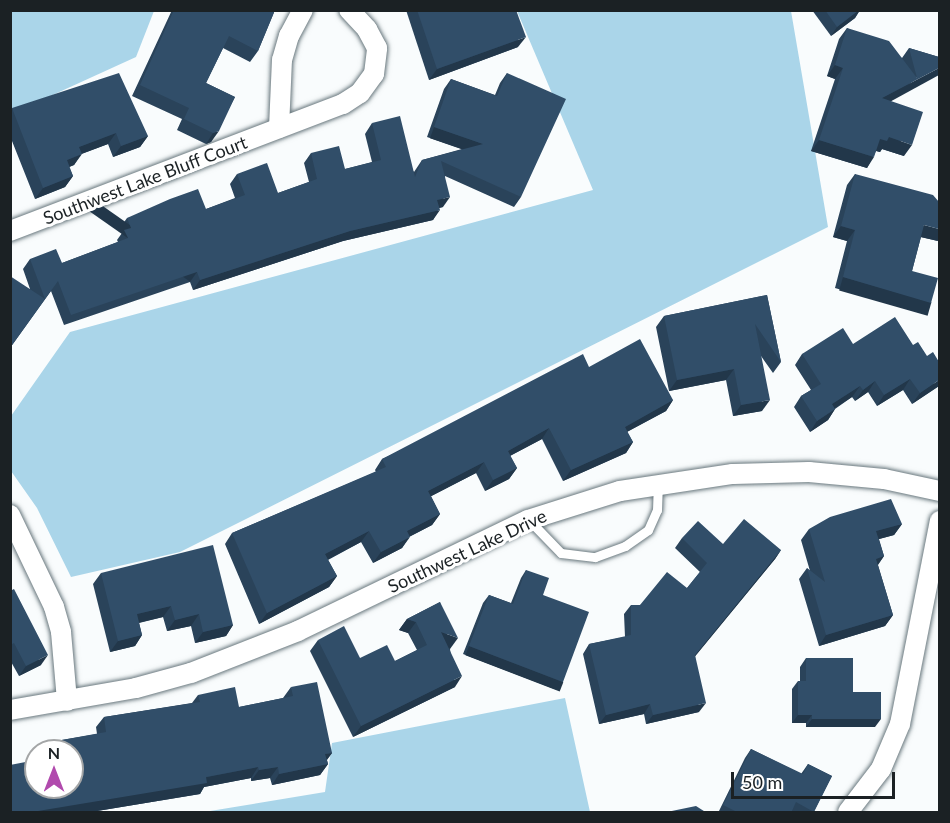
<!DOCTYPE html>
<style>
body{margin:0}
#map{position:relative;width:950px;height:823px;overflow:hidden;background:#f9fcfd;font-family:Lato,sans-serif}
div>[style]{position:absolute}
.green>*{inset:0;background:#aad5e9}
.roads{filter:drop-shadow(0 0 2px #69787e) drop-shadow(0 0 2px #69787e)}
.service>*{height:9px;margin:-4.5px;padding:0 4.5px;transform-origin:4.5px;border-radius:4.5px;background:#fff}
.minor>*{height:20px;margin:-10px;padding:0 10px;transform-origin:10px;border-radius:10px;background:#fff}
.wall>*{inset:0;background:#2a435a}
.shaded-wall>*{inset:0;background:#22374a;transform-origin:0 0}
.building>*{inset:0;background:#314e69}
span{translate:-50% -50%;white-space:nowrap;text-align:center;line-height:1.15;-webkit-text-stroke:6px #fff;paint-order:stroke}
.street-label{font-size:18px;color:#1b2124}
.frame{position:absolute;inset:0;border:12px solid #1b2124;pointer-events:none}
.north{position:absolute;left:24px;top:739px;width:60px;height:60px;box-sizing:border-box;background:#fff;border:2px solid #a4a6a7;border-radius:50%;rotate:0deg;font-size:16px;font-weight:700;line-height:24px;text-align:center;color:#1b2124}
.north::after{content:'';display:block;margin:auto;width:21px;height:27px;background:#b14aad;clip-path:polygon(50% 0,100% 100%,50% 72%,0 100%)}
.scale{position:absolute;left:731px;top:772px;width:164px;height:27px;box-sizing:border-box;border:3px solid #1b2124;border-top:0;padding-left:8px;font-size:18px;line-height:21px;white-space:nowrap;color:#1b2124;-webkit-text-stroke:4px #fff;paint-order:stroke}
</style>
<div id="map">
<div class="green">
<i style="clip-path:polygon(10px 11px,154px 11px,136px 57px,11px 114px)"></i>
<i style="clip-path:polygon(517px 11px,791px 11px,828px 227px,180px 552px,71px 577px,37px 508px,11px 471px,11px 416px,70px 332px,593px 190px)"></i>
<i style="clip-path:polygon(565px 698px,590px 812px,204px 812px,325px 792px,332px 743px)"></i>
</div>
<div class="roads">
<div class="service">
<i style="left:529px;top:520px;width:46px;rotate:45.9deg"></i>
<i style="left:561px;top:553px;width:34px;rotate:7deg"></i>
<i style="left:595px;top:557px;width:32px;rotate:-20deg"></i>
<i style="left:625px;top:546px;width:28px;rotate:-35deg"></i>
<i style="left:648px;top:530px;width:22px;rotate:-66deg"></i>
<i style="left:657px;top:510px;width:25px;rotate:-88deg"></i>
</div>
<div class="minor">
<i style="left:279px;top:128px;width:68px;rotate:-87.5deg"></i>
<i style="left:282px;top:60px;width:25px;rotate:-74deg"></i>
<i style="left:289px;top:36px;width:30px;rotate:-62deg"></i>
<i style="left:10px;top:231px;width:356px;rotate:-20.9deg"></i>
<i style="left:343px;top:104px;width:20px;rotate:-33deg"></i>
<i style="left:360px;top:93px;width:24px;rotate:-54deg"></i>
<i style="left:374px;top:74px;width:26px;rotate:-83deg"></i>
<i style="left:377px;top:48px;width:21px;rotate:-118deg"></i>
<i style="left:367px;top:29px;width:26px;rotate:-133deg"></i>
<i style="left:10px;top:515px;width:102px;rotate:64.4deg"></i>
<i style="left:54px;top:607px;width:26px;rotate:74deg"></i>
<i style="left:61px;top:632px;width:69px;rotate:85deg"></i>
<i style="left:10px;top:710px;width:128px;rotate:-9.9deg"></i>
<i style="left:136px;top:688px;width:57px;rotate:-15.3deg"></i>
<i style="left:191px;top:673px;width:115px;rotate:-21.4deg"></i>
<i style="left:298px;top:631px;width:255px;rotate:-25.8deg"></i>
<i style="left:528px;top:520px;width:96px;rotate:-17.5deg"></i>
<i style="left:620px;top:491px;width:114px;rotate:-8.6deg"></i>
<i style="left:733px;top:474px;width:76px;rotate:-1.5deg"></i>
<i style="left:809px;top:472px;width:75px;rotate:5.3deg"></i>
<i style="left:884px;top:479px;width:57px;rotate:12.1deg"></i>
<i style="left:848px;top:812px;width:54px;rotate:-52.5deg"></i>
<i style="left:881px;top:769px;width:49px;rotate:-67.1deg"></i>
<i style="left:900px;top:724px;width:207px;rotate:-78.9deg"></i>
</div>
</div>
<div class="wall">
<i style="clip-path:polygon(172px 10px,275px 10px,258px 51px,250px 62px,223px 48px,206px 83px,235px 97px,211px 142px,206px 144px,177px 130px,182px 119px,132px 96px)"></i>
<i style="clip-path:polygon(406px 10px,516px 10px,518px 47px,429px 80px)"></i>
<i style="clip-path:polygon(812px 10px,860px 10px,855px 18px,831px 36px)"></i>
<i style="clip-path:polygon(847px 28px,902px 58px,909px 48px,939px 57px,891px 101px,904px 156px,882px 149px,880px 152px,876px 151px,867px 168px,811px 151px,835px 79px,827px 76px,839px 39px)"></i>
<i style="clip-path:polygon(507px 73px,521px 197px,514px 207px,445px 176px,443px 207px,439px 208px,433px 220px,343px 241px,193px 290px,190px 282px,64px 325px,51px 291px,10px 348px,30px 289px,23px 269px,30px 259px,62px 263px,118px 242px,117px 240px,122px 233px,120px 228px,127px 218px,206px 209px,235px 198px,230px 184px,237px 174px,278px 193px,309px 182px,304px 163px,311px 153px,345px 169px,372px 162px,365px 134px,372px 123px,414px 172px,422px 160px,462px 149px,427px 137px,444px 89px,451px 79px,495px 95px,500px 83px)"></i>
<i style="clip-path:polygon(12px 108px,148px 136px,140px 147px,113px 157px,108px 144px,81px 154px,74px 165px,69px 167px,73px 176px,65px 187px,35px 199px,10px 136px,10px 110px)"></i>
<i style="clip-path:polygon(855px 174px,938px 241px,921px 237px,912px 271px,924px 314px,835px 288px,847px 241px,833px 237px,847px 185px)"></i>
<i style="clip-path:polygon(767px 295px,781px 362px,773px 373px,761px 356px,762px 411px,733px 416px,726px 380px,669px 391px,656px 327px,664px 316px)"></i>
<i style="clip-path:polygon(853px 344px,939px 386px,912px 404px,903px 390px,877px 406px,868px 392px,855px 401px,852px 397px,835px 409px,828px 420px,810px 432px,794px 407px,801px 396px,811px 390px,795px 365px,802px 354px)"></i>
<i style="clip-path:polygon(589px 367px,673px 400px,666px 411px,627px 432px,633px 442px,626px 453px,563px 481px,542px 439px,510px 456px,517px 468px,509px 479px,485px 491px,476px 473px,431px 496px,440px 514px,432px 525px,409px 537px,402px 548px,373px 563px,361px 542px,328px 560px,337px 576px,329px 587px,259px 624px,225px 544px,232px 533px,376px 472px,375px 470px,382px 459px)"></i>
<i style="clip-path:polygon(902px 524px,894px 535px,879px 539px,884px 556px,878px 565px,893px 615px,885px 626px,819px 646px,799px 579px,807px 568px,810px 571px,801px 540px,809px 529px)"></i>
<i style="clip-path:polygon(682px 538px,723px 544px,781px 550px,775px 559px,695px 656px,699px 712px,646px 724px,644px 714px,599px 724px,583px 654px,589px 644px,625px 637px,624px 614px,631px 605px,640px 605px,687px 588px,700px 572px,675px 548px)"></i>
<i style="clip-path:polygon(526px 570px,543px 595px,563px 682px,557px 690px,463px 654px,483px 603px,489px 595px,511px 603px,521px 578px)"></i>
<i style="clip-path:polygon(101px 573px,233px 625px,226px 636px,195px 643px,191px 626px,167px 631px,163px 617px,139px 623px,142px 635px,135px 646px,110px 652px,93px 584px)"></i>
<i style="clip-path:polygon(10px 591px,41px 665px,19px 676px,10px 660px)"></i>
<i style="clip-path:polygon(440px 602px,450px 649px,455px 687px,353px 737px,310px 651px,318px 640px,360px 658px,395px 661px,417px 650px,408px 633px,399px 630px,407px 619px)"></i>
<i style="clip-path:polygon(806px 658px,853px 692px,875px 727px,806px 727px,806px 723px,792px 723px,792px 689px,798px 681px,800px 681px,800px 667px)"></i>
<i style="clip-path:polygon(291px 687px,332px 753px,327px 760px,328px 764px,320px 775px,272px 785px,270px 778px,251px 781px,251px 778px,204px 787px,200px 794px,85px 813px,10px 813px,72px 751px,49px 751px,56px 741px,97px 734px,96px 727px,104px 717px,192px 703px,198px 695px,239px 707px,283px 698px)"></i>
<i style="clip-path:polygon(751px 749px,801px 774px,808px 764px,832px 776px,813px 813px,718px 813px,745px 758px)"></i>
</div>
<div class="shaded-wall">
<i style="clip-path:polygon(859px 10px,860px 10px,855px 18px,831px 36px,837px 27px)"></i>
<i style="clip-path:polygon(526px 37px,518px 47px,429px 80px,437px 69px)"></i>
<i style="clip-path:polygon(835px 65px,843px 68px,835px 79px,827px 76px)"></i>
<i style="clip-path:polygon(939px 68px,939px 75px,875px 110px,882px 98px)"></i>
<i style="left:434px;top:127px;width:52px;height:12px;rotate:19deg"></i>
<i style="clip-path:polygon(219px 131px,211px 142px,206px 144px,213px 133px)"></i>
<i style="clip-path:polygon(116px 133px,108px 144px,71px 158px,79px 147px)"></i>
<i style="clip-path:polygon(148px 136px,140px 147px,113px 157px,121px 146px)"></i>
<i style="clip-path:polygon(889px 137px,912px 145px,904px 156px,882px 149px,880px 152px,873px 150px,880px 139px)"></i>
<i style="clip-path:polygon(819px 140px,874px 157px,867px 168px,811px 151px)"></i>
<i style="clip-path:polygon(82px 154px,74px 165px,59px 171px,67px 160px)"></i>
<i style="clip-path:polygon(73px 176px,65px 187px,35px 199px,43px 188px)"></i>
<i style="clip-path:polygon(450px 197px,443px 207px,430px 210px,437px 200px)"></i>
<i style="clip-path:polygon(440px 210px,433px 220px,343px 241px,193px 290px,200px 280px,350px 231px)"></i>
<i style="clip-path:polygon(924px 225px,939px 229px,939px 239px,938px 241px,916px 236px)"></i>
<i style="clip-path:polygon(841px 226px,855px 230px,847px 241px,833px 237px)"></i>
<i style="left:197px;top:272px;width:12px;height:133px;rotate:125deg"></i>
<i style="left:843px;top:277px;width:92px;height:14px;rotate:16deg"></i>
<i style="clip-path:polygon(734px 369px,726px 380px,669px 391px,677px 380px)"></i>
<i style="clip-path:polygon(910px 379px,903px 390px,877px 406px,884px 395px)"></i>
<i style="clip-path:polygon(939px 380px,939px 386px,912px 404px,920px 393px)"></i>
<i style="clip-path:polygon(875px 381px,868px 392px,855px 401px,863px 390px)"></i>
<i style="clip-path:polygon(860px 386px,852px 397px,824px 415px,832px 404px)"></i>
<i style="clip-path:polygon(673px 400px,666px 411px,617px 437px,625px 427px)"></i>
<i style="clip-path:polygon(770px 400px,762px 411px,733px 416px,741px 405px)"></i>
<i style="clip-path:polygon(835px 409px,828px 420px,810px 432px,817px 421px)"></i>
<i style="clip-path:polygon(549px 428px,542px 439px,500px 461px,508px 451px)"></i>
<i style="clip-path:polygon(633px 442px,626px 453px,563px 481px,571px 470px)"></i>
<i style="clip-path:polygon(484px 462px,476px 473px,420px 502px,428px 491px)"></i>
<i style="clip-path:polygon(517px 468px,509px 479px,485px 491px,493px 480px)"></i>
<i style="clip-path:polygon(440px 514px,432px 525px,399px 542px,407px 531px)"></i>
<i style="clip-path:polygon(902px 524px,894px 535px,868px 542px,876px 531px)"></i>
<i style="clip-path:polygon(369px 531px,361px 542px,317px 565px,325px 554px)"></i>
<i style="clip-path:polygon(410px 537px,402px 548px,373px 563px,381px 552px)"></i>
<i style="clip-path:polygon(781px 550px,775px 559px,688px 665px,695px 655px)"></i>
<i style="clip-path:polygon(884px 556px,876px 567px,876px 559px)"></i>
<i style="clip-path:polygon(337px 576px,329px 587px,259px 624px,267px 613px)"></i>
<i style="clip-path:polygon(171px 606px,163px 617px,129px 625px,137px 614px)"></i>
<i style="clip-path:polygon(199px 614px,191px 626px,167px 631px,175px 620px)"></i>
<i style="clip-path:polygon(893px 615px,885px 626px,819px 646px,826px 635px)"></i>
<i style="clip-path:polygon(407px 619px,416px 622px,408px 633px,399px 630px)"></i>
<i style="clip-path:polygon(233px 625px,226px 636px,195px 643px,203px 632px)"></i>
<i style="clip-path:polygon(441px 632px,458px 638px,450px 649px,433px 643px)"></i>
<i style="clip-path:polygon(142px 635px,135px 646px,110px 652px,118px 641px)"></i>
<i style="left:469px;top:646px;width:101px;height:10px;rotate:21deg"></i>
<i style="clip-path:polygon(48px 655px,41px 665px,19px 676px,26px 666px)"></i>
<i style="clip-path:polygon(462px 676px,455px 687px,353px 737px,361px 726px)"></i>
<i style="clip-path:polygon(706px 703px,699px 712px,646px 724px,653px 715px)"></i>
<i style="clip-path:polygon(650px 704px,644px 714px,599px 724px,606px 715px)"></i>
<i style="clip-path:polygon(798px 715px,812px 715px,806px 723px,792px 723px)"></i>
<i style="clip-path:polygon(812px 719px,881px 719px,875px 727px,806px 727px)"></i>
<i style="clip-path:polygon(332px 753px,324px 763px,325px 754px)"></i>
<i style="clip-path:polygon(328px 764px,320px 775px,272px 785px,279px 774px)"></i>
<i style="clip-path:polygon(258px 767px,251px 778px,204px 787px,200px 794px,85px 813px,26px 813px)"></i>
<i style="clip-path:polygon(278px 767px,270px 778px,251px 781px,259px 770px)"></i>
</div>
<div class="building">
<i style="clip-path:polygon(174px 10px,275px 10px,258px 51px,229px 36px,206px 83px,235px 97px,219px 131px,213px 133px,184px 119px,189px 108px,140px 85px)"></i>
<i style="clip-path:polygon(417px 10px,516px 10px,526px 37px,437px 69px)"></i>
<i style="clip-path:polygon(825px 10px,859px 10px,837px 27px)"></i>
<i style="clip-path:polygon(847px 28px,889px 41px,917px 78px,909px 48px,939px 57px,939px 68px,882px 98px,923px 112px,912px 145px,889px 137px,887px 141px,880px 139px,874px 157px,819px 140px,843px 68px,835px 65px)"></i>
<i style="clip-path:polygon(119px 73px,148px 136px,121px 146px,116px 133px,79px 147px,82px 154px,67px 160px,73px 176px,43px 188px,12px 108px)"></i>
<i style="clip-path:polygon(507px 73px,566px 99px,521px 197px,441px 161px,450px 197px,437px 200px,440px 210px,350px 231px,200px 280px,197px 272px,71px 315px,58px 281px,10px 348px,10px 276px,45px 299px,30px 259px,56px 249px,62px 263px,128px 238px,124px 230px,131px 228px,127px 218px,170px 199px,198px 189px,206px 209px,245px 195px,237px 174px,267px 163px,278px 193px,317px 179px,311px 153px,339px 146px,345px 169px,381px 160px,372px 123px,400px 116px,415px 177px,422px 160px,483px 144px,434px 127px,451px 79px,497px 96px)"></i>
<i style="clip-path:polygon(855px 174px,933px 195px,939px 202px,939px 229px,924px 225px,912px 271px,938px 278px,931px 303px,843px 277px,855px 230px,841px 226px)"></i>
<i style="clip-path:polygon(767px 295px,781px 362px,755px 324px,770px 400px,741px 405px,734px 369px,677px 380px,664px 316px)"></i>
<i style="clip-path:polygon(895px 317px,913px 345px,918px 342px,927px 356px,933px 352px,939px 362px,939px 380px,920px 393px,910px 379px,884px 395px,875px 381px,863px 390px,860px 386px,832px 404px,835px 409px,817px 421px,801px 396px,821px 384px,802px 354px,843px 328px,853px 344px)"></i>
<i style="clip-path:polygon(640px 339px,673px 400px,625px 427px,633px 442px,571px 470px,549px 428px,508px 451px,517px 468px,493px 480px,484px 462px,428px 491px,440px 514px,407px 531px,410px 537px,381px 552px,369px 531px,325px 554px,337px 576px,267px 613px,232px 533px,386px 467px,382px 459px,583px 354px,589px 367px)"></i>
<i style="clip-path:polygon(891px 499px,902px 524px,876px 531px,884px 556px,876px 559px,893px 615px,826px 635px,807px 568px,825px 582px,809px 529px,830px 517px)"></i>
<i style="clip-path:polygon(744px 519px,781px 550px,695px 655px,706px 703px,653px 715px,650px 704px,606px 715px,589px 644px,631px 635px,631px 605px,640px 605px,667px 572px,687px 588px,707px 563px,682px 538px,698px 521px,723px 544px)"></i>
<i style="clip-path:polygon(213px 545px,233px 625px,203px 632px,199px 614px,175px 620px,171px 606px,137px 614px,142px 635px,118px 641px,101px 573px)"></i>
<i style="clip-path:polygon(526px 570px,549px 578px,543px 595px,589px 612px,563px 682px,469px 646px,489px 595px,513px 604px)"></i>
<i style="clip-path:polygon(14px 589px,48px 655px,26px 666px,14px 643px,10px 645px,10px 591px)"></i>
<i style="clip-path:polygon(440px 602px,458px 638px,441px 632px,462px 676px,361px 726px,318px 640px,344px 626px,360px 658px,387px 645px,395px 661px,427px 645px,416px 622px,407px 619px)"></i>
<i style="clip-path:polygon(806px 658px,853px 658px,853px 692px,881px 692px,881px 719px,812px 719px,812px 715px,798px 715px,798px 681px,806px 681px)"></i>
<i style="clip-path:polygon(317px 682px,332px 753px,325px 754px,328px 764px,279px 774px,278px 767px,259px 770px,258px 767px,206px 777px,207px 783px,26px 813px,10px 813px,10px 765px,36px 760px,36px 787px,72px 787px,72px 751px,58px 751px,56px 741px,106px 732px,104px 717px,200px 702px,198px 695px,235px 687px,239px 707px,293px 696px,291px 687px)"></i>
<i style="clip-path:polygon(751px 749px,803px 774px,808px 764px,832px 776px,814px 812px,796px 802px,791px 813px,739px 813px,723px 805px)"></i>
<i style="clip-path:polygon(696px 806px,707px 813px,662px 813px)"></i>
</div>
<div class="street-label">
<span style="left:145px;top:180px;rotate:-21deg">Southwest Lake Bluff Court</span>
<span style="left:467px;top:551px;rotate:-25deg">Southwest Lake Drive</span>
</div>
<div class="frame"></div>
<div class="north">N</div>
<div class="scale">50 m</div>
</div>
